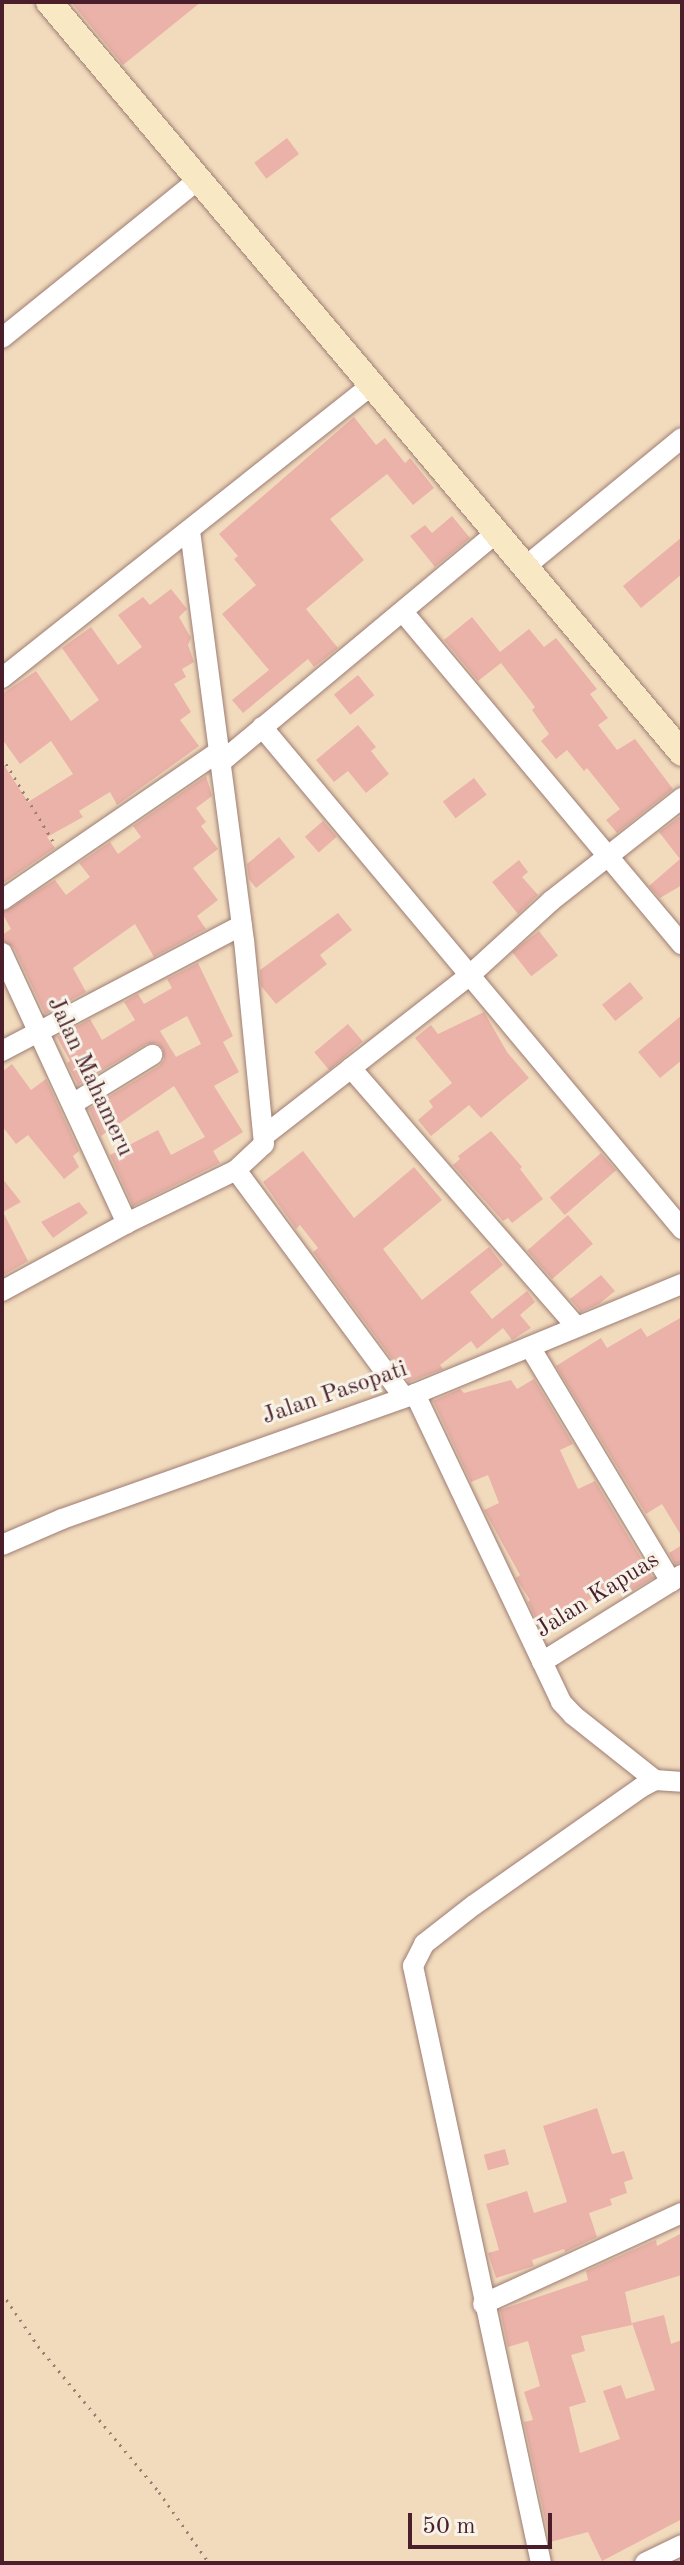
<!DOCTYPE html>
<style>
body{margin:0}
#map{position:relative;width:684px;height:2565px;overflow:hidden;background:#f2dbbd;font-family:"Old Standard TT",serif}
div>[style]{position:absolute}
.building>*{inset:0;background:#eab2a8;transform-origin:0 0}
.path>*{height:3px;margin-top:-1.5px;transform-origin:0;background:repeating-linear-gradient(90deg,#9e7d74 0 2px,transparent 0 8px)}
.roads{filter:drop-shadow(0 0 2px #9e7d74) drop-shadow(0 0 2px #9e7d74)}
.street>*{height:20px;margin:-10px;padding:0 10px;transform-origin:10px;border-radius:10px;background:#fff}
.secondary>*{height:26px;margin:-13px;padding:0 13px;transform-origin:13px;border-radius:13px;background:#f8e8c3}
span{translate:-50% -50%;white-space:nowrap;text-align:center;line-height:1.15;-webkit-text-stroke:6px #f7f3e8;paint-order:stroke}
.street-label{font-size:24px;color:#4a1f2b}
.frame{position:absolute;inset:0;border:4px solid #4a1f2b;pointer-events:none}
.scale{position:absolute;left:408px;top:2513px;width:144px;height:36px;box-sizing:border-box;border:4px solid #4a1f2b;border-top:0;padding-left:10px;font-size:24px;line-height:28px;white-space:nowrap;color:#4a1f2b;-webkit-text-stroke:6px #f7f3e8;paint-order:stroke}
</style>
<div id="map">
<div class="building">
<i style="clip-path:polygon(71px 2px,201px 2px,123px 65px)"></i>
<i style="left:287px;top:138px;width:20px;height:41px;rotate:53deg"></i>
<i style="clip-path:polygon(354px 417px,376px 445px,385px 438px,405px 463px,410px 458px,434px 488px,413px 505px,387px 474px,330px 519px,364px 560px,306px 609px,338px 648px,314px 667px,308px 659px,243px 713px,232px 700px,269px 670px,222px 614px,256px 585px,234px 559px,238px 556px,219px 534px)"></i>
<i style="clip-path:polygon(452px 516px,470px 538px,435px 567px,410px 536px,425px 525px,432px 533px)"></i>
<i style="clip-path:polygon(682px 537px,682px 574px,641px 608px,623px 586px)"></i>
<i style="clip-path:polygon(171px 589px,187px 609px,179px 617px,191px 638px,188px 645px,194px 662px,182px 669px,186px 677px,174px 684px,191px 712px,180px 720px,199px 746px,117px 805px,110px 792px,79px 811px,83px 817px,47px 837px,55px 848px,2px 884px,2px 762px,28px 802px,73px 774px,51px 741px,20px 764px,2px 739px,2px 694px,36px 671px,71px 721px,99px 700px,62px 648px,91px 627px,118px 665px,142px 647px,118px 615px,143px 597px,150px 605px)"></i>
<i style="clip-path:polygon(472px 617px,500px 652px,529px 629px,544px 647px,556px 638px,597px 689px,590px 694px,608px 718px,598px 725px,617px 750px,635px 739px,673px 789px,617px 833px,606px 820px,620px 809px,587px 768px,584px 771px,567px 750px,556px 759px,541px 741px,549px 734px,532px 710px,535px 707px,501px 663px,478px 681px,444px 640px)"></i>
<i style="left:358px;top:675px;width:26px;height:31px;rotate:51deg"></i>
<i style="clip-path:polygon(358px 725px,376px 747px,371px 751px,389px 774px,366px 793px,348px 771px,334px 782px,316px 760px)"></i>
<i style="clip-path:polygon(206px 776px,212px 796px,196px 808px,206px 822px,201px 826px,218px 849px,193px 868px,218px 900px,197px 916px,206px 929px,154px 957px,135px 924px,73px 968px,86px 992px,45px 1014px,14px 948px,2px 940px,2px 935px,11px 929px,2px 913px,55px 880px,66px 895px,90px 877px,79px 863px,110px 842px,118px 854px,141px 837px,133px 826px)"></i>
<i style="left:474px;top:778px;width:21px;height:39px;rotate:53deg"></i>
<i style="clip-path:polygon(682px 815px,682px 885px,660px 898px,649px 886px,680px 859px,659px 832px)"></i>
<i style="left:323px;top:821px;width:21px;height:24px;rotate:49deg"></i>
<i style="clip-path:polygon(279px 837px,295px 857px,256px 888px,249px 879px,247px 864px)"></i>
<i style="clip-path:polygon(519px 860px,528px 872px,522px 877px,538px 895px,518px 914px,492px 882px)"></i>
<i style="clip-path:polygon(338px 913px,352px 930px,320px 955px,327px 964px,276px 1004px,261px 986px,260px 970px)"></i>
<i style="left:539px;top:931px;width:31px;height:34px;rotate:52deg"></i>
<i style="clip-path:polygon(evenodd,198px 963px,233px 1036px,223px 1042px,239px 1072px,214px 1086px,243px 1132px,213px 1151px,220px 1163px,133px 1206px,110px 1155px,158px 1130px,171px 1155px,205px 1137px,174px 1086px,101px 1136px,89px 1109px,159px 1066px,164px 1060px,163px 1049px,157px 1043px,146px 1044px,78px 1085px,67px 1063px,70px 1061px,57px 1037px,90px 1019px,102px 1040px,135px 1020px,124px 1002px,138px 994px,144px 1004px,172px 988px,167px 979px,198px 963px,187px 1016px,201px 1044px,176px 1057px,160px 1031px,187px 1016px)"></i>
<i style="left:630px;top:982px;width:21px;height:36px;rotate:51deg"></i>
<i style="clip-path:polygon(484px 1012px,507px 1052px,529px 1078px,481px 1118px,469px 1105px,431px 1136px,418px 1120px,433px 1107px,429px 1101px,452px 1083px,415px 1038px,431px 1025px,438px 1034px)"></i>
<i style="clip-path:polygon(682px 1015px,682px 1060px,660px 1078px,638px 1052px)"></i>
<i style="left:348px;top:1024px;width:23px;height:44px;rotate:50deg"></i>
<i style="clip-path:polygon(12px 1064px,31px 1090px,46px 1079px,79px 1151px,73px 1156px,79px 1167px,64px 1179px,28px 1135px,16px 1144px,2px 1126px,2px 1072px)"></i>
<i style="clip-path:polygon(491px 1131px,522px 1167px,520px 1169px,543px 1199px,512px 1223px,508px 1218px,503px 1221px,453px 1165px,460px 1159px,458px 1156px)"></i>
<i style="clip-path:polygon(303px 1151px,354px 1218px,414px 1167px,442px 1200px,383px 1249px,422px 1300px,489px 1247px,503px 1265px,470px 1292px,492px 1319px,527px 1291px,535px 1302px,520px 1315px,531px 1328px,512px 1340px,503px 1328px,477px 1349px,471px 1341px,440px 1365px,443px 1369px,409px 1382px,313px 1252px,318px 1248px,300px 1225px,296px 1229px,263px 1182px)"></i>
<i style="left:601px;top:1153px;width:23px;height:68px;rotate:49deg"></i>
<i style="clip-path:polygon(2px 1178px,21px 1202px,3px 1212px,28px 1261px,2px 1276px)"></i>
<i style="clip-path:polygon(79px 1202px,88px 1213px,53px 1238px,41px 1222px)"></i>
<i style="left:568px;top:1215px;width:38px;height:54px;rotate:49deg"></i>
<i style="clip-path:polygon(601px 1275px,615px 1291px,599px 1304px,581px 1312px,570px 1299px)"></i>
<i style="clip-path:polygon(682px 1317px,682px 1537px,662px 1504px,646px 1514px,556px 1366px,601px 1338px,607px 1348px,641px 1328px,647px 1337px)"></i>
<i style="clip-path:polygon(534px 1379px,573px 1444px,560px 1450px,578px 1489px,595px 1481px,653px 1578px,630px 1592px,626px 1584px,603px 1598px,600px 1593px,541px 1630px,528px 1602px,530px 1600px,516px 1578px,520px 1575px,484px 1510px,499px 1503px,488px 1475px,471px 1482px,433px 1401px,460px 1389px,464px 1393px,511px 1380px,517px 1389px)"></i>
<i style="clip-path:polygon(682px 1545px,682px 1562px,675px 1564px,669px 1553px)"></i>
<i style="clip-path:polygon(597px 2108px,612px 2154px,624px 2151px,633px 2179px,624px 2182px,627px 2193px,610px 2199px,612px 2205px,589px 2213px,597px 2237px,565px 2252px,564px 2249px,532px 2260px,534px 2266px,496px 2278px,488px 2253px,499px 2250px,486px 2204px,527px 2191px,534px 2213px,567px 2202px,543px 2126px)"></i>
<i style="left:505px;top:2149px;width:16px;height:22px;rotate:75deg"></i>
<i style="clip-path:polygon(682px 2233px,682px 2275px,625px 2292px,632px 2325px,581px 2336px,585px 2351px,571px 2355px,586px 2402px,569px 2407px,580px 2453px,620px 2439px,603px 2391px,621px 2385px,626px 2399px,655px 2390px,632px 2323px,664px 2315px,671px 2344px,682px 2340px,682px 2519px,602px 2561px,588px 2532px,550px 2542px,524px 2422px,533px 2420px,524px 2392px,540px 2386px,528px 2341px,508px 2347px,500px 2310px,588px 2280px,586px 2271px,651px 2242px,656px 2240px,657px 2246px)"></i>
</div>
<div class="path">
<i style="left:2px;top:757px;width:100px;rotate:58.8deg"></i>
<i style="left:2px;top:2293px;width:64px;rotate:55.8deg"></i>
<i style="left:38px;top:2346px;width:190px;rotate:50.3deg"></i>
<i style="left:159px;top:2492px;width:87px;rotate:54.8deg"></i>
</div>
<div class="roads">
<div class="street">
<i style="left:2px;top:338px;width:252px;rotate:-38.9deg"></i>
<i style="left:525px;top:567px;width:203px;rotate:-39.4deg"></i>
<i style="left:403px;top:612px;width:434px;rotate:50deg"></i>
<i style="left:2px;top:678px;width:470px;rotate:-38.4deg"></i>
<i style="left:262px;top:727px;width:655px;rotate:50.08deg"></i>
<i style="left:220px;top:763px;width:359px;rotate:-39.8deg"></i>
<i style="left:2px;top:900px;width:262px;rotate:-34.4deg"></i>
<i style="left:2px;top:953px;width:298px;rotate:65.2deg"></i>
<i style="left:2px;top:1051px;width:271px;rotate:-27.7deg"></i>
<i style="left:74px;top:1103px;width:92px;rotate:-31.6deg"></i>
<i style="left:265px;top:1135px;width:109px;rotate:-37.9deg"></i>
<i style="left:236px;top:1170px;width:282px;rotate:53.5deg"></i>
<i style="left:2px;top:1291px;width:142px;rotate:-28.5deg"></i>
<i style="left:127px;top:1223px;width:121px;rotate:-25.9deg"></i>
<i style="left:236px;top:1170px;width:38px;rotate:-43deg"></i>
<i style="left:264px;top:1144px;width:204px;rotate:-95.6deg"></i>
<i style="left:244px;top:941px;width:413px;rotate:-97.5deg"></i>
<i style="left:575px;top:1325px;width:341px;rotate:-131.1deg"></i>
<i style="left:351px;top:1068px;width:151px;rotate:-38deg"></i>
<i style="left:470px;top:975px;width:110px;rotate:-42.4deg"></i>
<i style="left:551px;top:901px;width:167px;rotate:-38.2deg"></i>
<i style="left:530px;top:1347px;width:274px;rotate:59deg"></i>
<i style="left:415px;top:1394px;width:341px;rotate:64.6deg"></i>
<i style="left:561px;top:1702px;width:18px;rotate:47deg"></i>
<i style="left:573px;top:1715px;width:105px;rotate:38.4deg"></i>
<i style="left:2px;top:1545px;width:65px;rotate:-23.4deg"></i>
<i style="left:62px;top:1519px;width:374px;rotate:-19.5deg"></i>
<i style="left:415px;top:1394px;width:289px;rotate:-22.4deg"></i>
<i style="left:542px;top:1662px;width:165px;rotate:-31.9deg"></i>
<i style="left:483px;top:2304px;width:219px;rotate:-24.6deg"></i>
<i style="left:541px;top:2563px;width:611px;rotate:-102.1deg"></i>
<i style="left:413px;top:1966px;width:25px;rotate:-63deg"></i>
<i style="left:424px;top:1944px;width:63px;rotate:-38deg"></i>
<i style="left:474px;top:1905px;width:205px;rotate:-35.1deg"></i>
<i style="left:642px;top:1787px;width:15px;rotate:-28deg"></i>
<i style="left:655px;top:1780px;width:27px;rotate:4deg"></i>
<i style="left:645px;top:2563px;width:41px;rotate:-25.9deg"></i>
</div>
<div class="secondary">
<i style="left:49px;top:2px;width:982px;rotate:49.87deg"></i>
</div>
</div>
<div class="street-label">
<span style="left:89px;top:1077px;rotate:65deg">Jalan Mahameru</span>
<span style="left:335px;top:1394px;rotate:-19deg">Jalan Pasopati</span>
<span style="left:598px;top:1596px;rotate:-32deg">Jalan Kapuas</span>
</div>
<div class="frame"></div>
<div class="scale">50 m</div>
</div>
